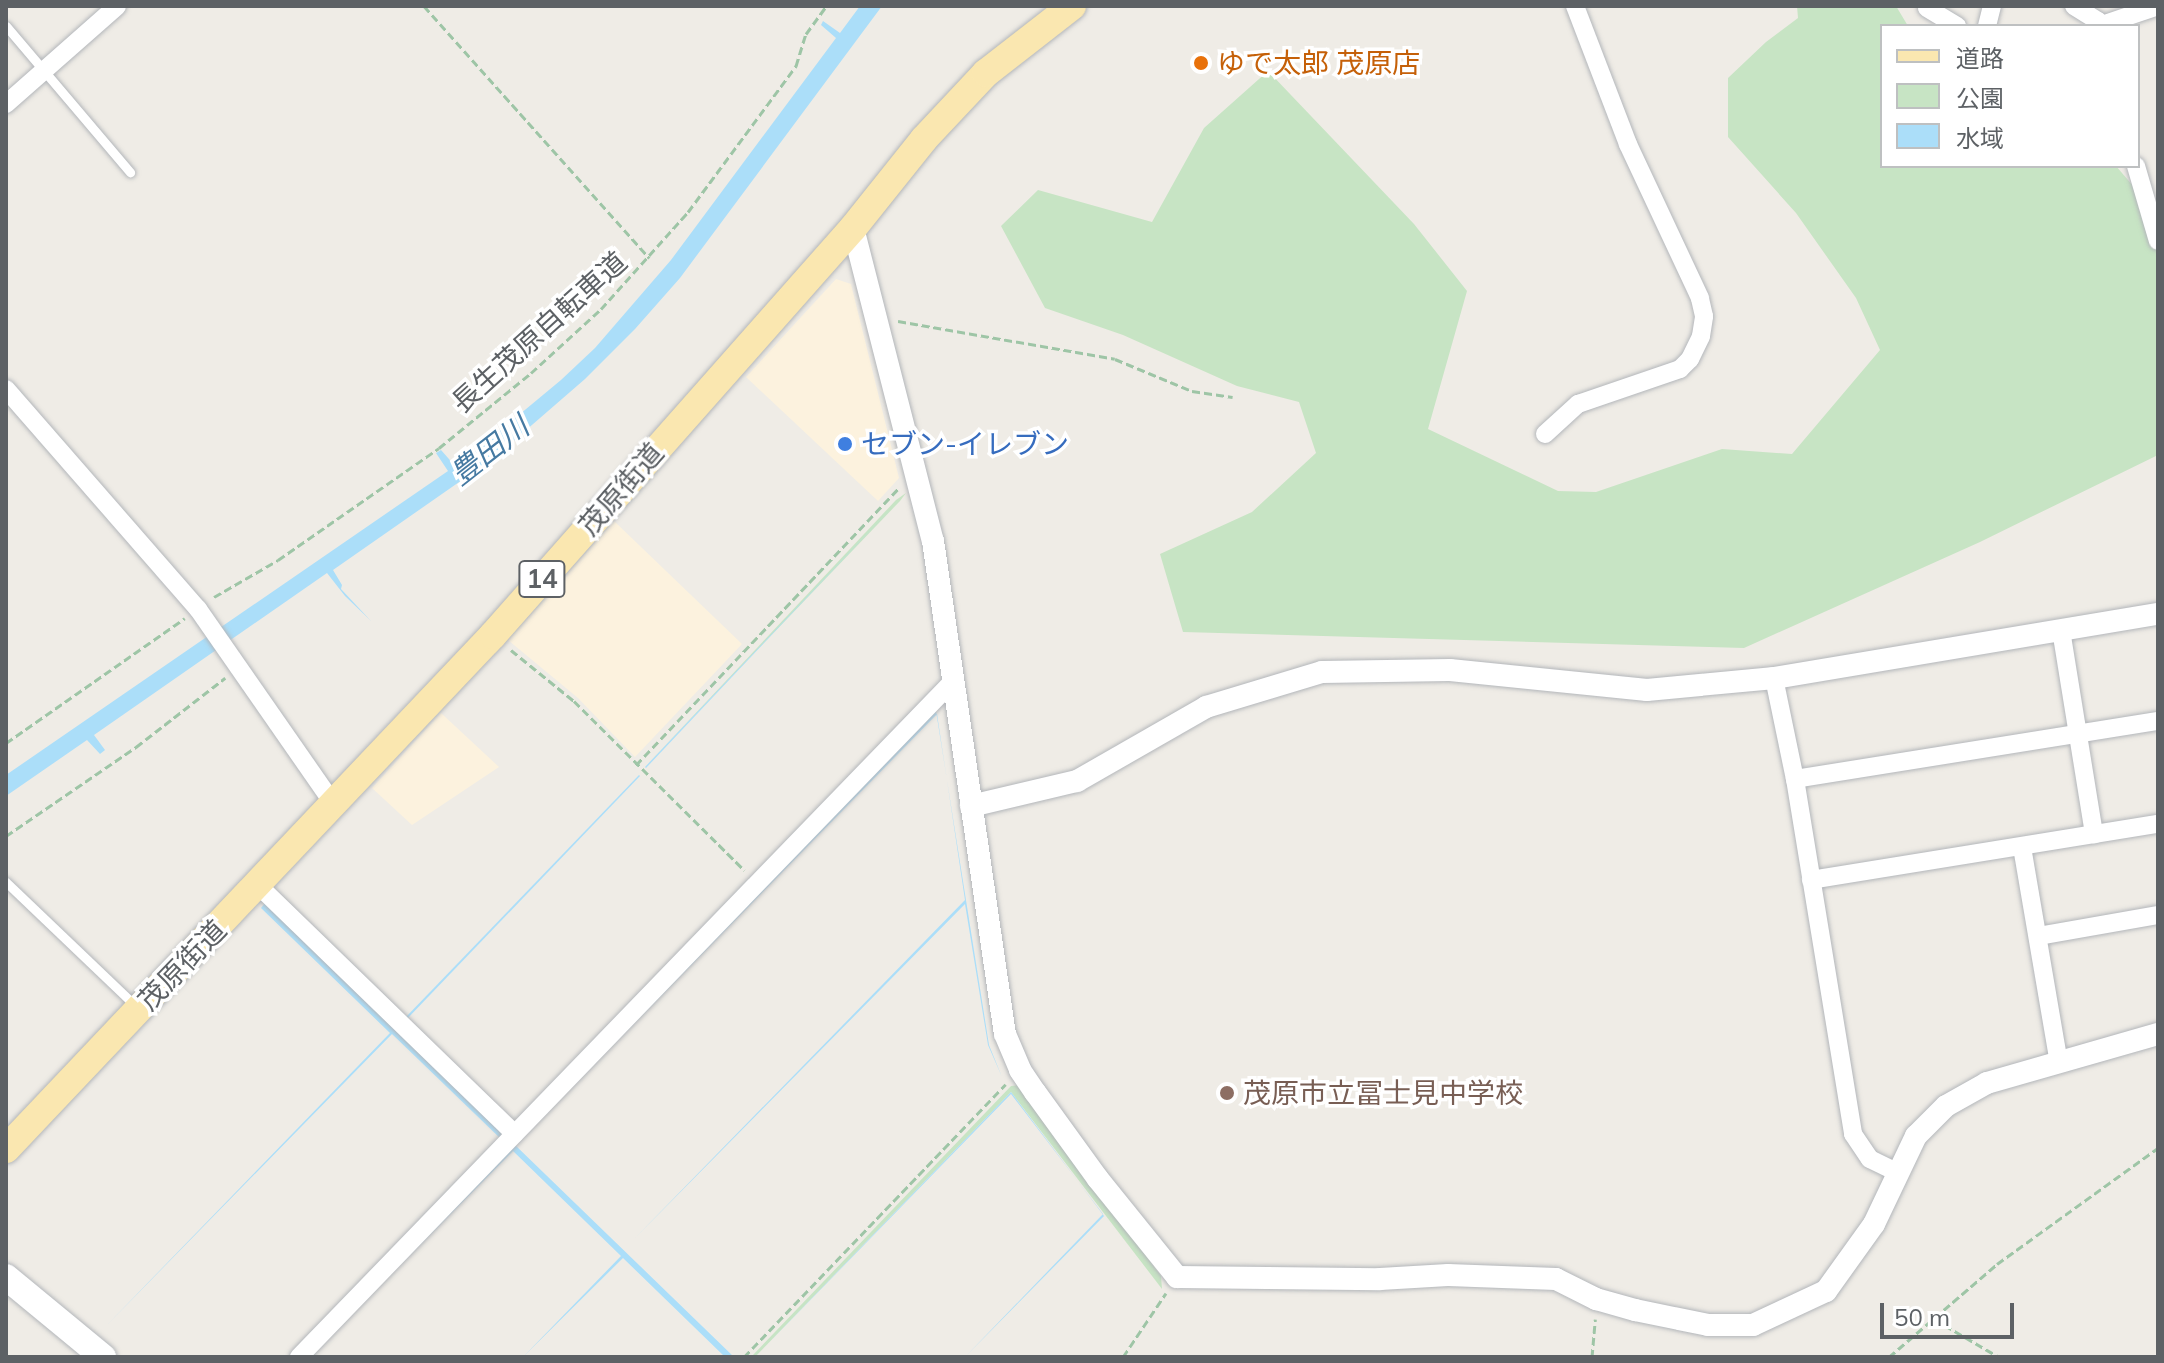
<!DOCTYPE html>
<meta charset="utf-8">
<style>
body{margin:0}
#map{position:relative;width:2164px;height:1363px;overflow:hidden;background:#efece6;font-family:Mulish,"Noto Sans JP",sans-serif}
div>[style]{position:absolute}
.commercial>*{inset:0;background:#fcf2de}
.green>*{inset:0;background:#c7e4c4}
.water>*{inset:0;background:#abdef9}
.path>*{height:3px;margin-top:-1.5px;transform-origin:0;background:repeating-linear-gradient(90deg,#9ec5a6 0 8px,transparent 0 12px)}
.roads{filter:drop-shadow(0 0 2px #b3b6ba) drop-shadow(0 0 2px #b3b6ba)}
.service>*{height:9px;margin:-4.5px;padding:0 4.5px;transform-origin:4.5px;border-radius:4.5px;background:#fff}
.minor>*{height:18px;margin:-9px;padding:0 9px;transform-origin:9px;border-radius:9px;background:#fff}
.tertiary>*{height:22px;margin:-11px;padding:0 11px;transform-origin:11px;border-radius:11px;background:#fff}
.secondary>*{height:26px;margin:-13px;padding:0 13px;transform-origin:13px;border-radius:13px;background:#fff}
.primary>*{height:28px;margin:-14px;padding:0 14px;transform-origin:14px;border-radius:14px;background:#fae7b0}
.dots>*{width:22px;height:22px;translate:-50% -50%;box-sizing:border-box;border:4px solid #fff;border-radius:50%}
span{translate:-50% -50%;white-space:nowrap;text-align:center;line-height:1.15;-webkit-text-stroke:7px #fff;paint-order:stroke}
.shield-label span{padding:2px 6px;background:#fff;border:2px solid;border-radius:6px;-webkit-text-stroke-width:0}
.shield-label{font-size:26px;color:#5d6165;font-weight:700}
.food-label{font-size:28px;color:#c56008}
.left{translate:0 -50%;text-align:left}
.street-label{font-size:28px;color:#5d6165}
.shop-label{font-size:28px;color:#366cbe}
.education-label{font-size:28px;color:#785e54}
.water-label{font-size:30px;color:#467aa2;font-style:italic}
.frame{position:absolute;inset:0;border:8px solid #5d6165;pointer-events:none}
.legend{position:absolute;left:1880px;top:24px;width:260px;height:144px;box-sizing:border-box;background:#fff;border:2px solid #bec0c1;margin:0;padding:10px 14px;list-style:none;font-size:24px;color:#5d6165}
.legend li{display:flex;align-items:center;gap:16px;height:40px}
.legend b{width:40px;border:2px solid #bec0c1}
.scale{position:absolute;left:1880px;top:1303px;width:134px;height:36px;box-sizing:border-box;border:4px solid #5d6165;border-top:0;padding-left:10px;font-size:24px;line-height:28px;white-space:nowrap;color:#5d6165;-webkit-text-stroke:6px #fff;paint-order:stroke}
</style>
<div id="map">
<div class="commercial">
<i style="clip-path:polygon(836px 279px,851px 284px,899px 478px,878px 501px,746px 377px)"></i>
<i style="clip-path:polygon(614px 521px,742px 644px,635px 757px,578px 698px,508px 640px)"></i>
<i style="clip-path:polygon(441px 713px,499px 767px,412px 825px,372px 788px)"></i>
</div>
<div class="green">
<i style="clip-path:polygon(1797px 6px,1896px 6px,1908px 26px,1882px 26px,1882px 166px,2116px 166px,2158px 215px,2158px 455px,1980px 542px,1744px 648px,1183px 632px,1160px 554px,1252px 512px,1316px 453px,1299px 402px,1237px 386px,1123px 335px,1045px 308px,1001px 226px,1038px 190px,1152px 222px,1204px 128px,1268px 71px,1414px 224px,1467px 291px,1428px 429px,1558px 491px,1596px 492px,1722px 449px,1792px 454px,1880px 350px,1856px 298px,1796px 213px,1728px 137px,1728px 78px,1766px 42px,1798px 18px)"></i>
<i style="clip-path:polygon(906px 493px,900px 501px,645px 767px,896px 500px)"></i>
<i style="clip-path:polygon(1019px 1085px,1161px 1276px,1162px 1289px,1011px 1092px,755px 1357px,753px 1355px,1011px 1086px)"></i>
</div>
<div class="water">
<i style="clip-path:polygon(860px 6px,882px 6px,680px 278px,635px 329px,585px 379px,495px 457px,333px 570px,342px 585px,341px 589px,371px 621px,345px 596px,327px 573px,94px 735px,105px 750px,100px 754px,87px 740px,6px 796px,6px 775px,448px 471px,436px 453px,441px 450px,456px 467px,561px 380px,595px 348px,671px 260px,836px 38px,821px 25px,823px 21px,840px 33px)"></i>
<i style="clip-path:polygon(899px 500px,646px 768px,645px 767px)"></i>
<i style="clip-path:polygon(936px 711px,989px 1045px,1002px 1077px,988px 1045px,965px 904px,634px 1239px,965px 900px,937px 714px,528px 1132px)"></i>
<i style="clip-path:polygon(639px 775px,640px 776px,406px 1020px,404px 1019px)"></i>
<i style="clip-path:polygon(265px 903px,514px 1144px,734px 1357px,725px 1357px,623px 1258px,523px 1357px,621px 1256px,513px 1151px,309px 1357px,502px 1140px,392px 1034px,105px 1327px,390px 1033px,261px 908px)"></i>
<i style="clip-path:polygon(1011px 1092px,1161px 1292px,1104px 1216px,965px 1357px,1103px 1214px,1011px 1094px,755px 1357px)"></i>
</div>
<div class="path">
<i style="left:424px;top:6px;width:338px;rotate:48.2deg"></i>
<i style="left:898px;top:321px;width:220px;rotate:9.9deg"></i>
<i style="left:1115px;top:359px;width:83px;rotate:22.6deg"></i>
<i style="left:1192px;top:391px;width:41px;rotate:8.3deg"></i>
<i style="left:214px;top:597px;width:74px;rotate:-30deg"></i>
<i style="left:278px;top:560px;width:196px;rotate:-34.8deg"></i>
<i style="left:439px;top:448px;width:119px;rotate:-39.2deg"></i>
<i style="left:531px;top:373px;width:95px;rotate:-42.4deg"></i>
<i style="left:601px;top:309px;width:130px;rotate:-48.1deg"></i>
<i style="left:688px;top:212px;width:182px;rotate:-53.5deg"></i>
<i style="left:796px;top:66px;width:34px;rotate:-73deg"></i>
<i style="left:806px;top:34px;width:34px;rotate:-54deg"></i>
<i style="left:511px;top:650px;width:81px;rotate:39deg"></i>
<i style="left:574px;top:701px;width:240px;rotate:44.8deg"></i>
<i style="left:6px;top:743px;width:218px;rotate:-34.9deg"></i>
<i style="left:636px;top:765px;width:381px;rotate:-46.5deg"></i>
<i style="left:6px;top:836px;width:158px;rotate:-34.4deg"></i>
<i style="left:136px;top:747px;width:113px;rotate:-37.8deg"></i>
<i style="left:1934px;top:1319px;width:75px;rotate:30.3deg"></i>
<i style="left:744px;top:1357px;width:378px;rotate:-46.2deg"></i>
<i style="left:1123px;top:1357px;width:77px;rotate:-56.1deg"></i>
<i style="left:1592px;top:1357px;width:38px;rotate:-85deg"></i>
<i style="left:1889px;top:1357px;width:143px;rotate:-40.7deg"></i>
<i style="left:1997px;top:1264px;width:198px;rotate:-35.8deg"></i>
</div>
<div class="roads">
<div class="service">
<i style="left:6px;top:26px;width:192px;rotate:49.7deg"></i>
<i style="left:6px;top:882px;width:181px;rotate:43.7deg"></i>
</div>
<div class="minor">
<i style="left:2074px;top:6px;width:28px;rotate:32deg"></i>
<i style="left:2098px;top:21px;width:5px;rotate:79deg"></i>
<i style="left:1927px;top:8px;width:35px;rotate:31deg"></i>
<i style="left:1987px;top:26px;width:21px;rotate:-76deg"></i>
<i style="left:2099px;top:26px;width:62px;rotate:-18.7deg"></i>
<i style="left:6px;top:104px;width:148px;rotate:-41.4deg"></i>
<i style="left:2136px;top:166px;width:78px;rotate:73.7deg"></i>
<i style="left:6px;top:389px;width:292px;rotate:48.9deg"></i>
<i style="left:198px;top:609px;width:236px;rotate:55.2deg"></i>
<i style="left:1545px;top:434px;width:45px;rotate:-42.3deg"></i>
<i style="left:1578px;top:404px;width:108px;rotate:-18.9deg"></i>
<i style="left:1680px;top:369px;width:14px;rotate:-45deg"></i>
<i style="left:1690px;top:359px;width:25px;rotate:-64deg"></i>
<i style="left:1701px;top:336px;width:20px;rotate:-81deg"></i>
<i style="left:1704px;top:316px;width:18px;rotate:-103deg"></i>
<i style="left:1700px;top:298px;width:170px;rotate:-115.1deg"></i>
<i style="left:1628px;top:144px;width:148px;rotate:-111deg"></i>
<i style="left:2061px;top:630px;width:207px;rotate:80.8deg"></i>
<i style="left:1774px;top:678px;width:103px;rotate:78.3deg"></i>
<i style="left:1795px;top:779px;width:360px;rotate:80.7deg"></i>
<i style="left:1853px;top:1134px;width:30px;rotate:56deg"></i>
<i style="left:1870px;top:1159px;width:32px;rotate:26deg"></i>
<i style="left:1795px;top:779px;width:368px;rotate:-9.1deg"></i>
<i style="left:2022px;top:847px;width:219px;rotate:80.3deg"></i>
<i style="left:1811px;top:880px;width:351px;rotate:-9.2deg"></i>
<i style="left:259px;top:886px;width:356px;rotate:44.1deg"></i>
<i style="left:2038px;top:936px;width:122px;rotate:-9.9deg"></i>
<i style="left:299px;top:1357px;width:941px;rotate:-45.95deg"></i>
</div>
<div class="tertiary">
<i style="left:853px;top:228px;width:323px;rotate:75.7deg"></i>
<i style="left:933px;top:541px;width:498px;rotate:81.7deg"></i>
<i style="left:1005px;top:1034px;width:39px;rotate:67deg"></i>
<i style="left:1020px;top:1070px;width:27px;rotate:56deg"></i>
<i style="left:1035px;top:1092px;width:107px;rotate:54.1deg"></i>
<i style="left:1098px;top:1179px;width:126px;rotate:51.1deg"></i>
<i style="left:1177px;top:1277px;width:203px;rotate:0.6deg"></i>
<i style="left:1380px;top:1279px;width:68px;rotate:-3.4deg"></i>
<i style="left:1448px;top:1275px;width:108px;rotate:2.1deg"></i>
<i style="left:1556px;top:1279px;width:45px;rotate:26.6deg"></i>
<i style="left:1596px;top:1299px;width:41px;rotate:15.8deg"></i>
<i style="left:1635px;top:1310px;width:75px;rotate:11.6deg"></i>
<i style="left:1708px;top:1325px;width:45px"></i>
<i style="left:1753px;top:1325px;width:81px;rotate:-25deg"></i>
<i style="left:1826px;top:1291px;width:82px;rotate:-54.4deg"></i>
<i style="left:1874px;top:1224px;width:98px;rotate:-64.5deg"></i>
<i style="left:1916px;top:1136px;width:42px;rotate:-45deg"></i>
<i style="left:1946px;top:1106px;width:47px;rotate:-29.3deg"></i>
<i style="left:1987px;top:1083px;width:178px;rotate:-16deg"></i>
<i style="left:971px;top:806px;width:109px;rotate:-13.3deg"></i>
<i style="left:1077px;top:781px;width:149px;rotate:-29.8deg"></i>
<i style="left:1206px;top:707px;width:121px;rotate:-16.8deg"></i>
<i style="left:1322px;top:672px;width:128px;rotate:-0.9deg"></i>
<i style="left:1450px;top:670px;width:198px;rotate:5.8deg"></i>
<i style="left:1647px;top:690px;width:128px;rotate:-5.4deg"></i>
<i style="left:1774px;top:678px;width:389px;rotate:-9.5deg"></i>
</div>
<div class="secondary">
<i style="left:6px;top:1277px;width:126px;rotate:39.5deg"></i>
</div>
<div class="primary">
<i style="left:6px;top:1149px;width:708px;rotate:-46.55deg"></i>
<i style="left:493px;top:635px;width:543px;rotate:-48.51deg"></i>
<i style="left:853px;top:228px;width:114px;rotate:-51.4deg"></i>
<i style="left:924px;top:139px;width:91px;rotate:-46.8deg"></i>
<i style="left:986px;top:73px;width:109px;rotate:-37.9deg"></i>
</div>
</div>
<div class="dots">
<i style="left:1201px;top:63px;background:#e8710a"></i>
<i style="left:845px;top:444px;background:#3f7fe0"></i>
<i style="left:1227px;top:1093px;background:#8d6e63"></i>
</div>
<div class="shield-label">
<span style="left:542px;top:579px">14</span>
</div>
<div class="food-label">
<span class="left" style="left:1217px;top:63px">ゆで太郎 茂原店</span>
</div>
<div class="street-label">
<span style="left:539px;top:332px;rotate:-42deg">長生茂原自転車道</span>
<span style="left:621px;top:489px;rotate:-49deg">茂原街道</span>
<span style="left:182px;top:965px;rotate:-46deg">茂原街道</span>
</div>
<div class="shop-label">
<span class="left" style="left:861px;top:444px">セブン-イレブン</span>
</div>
<div class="education-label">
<span class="left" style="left:1243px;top:1093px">茂原市立冨士見中学校</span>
</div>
<div class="water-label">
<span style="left:489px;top:450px;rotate:-38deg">豊田川</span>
</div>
<div class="frame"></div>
<ul class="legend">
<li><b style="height:10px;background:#fae7b0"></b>道路</li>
<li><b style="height:22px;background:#c7e4c4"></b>公園</li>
<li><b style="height:22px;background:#abdef9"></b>水域</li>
</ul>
<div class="scale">50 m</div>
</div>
